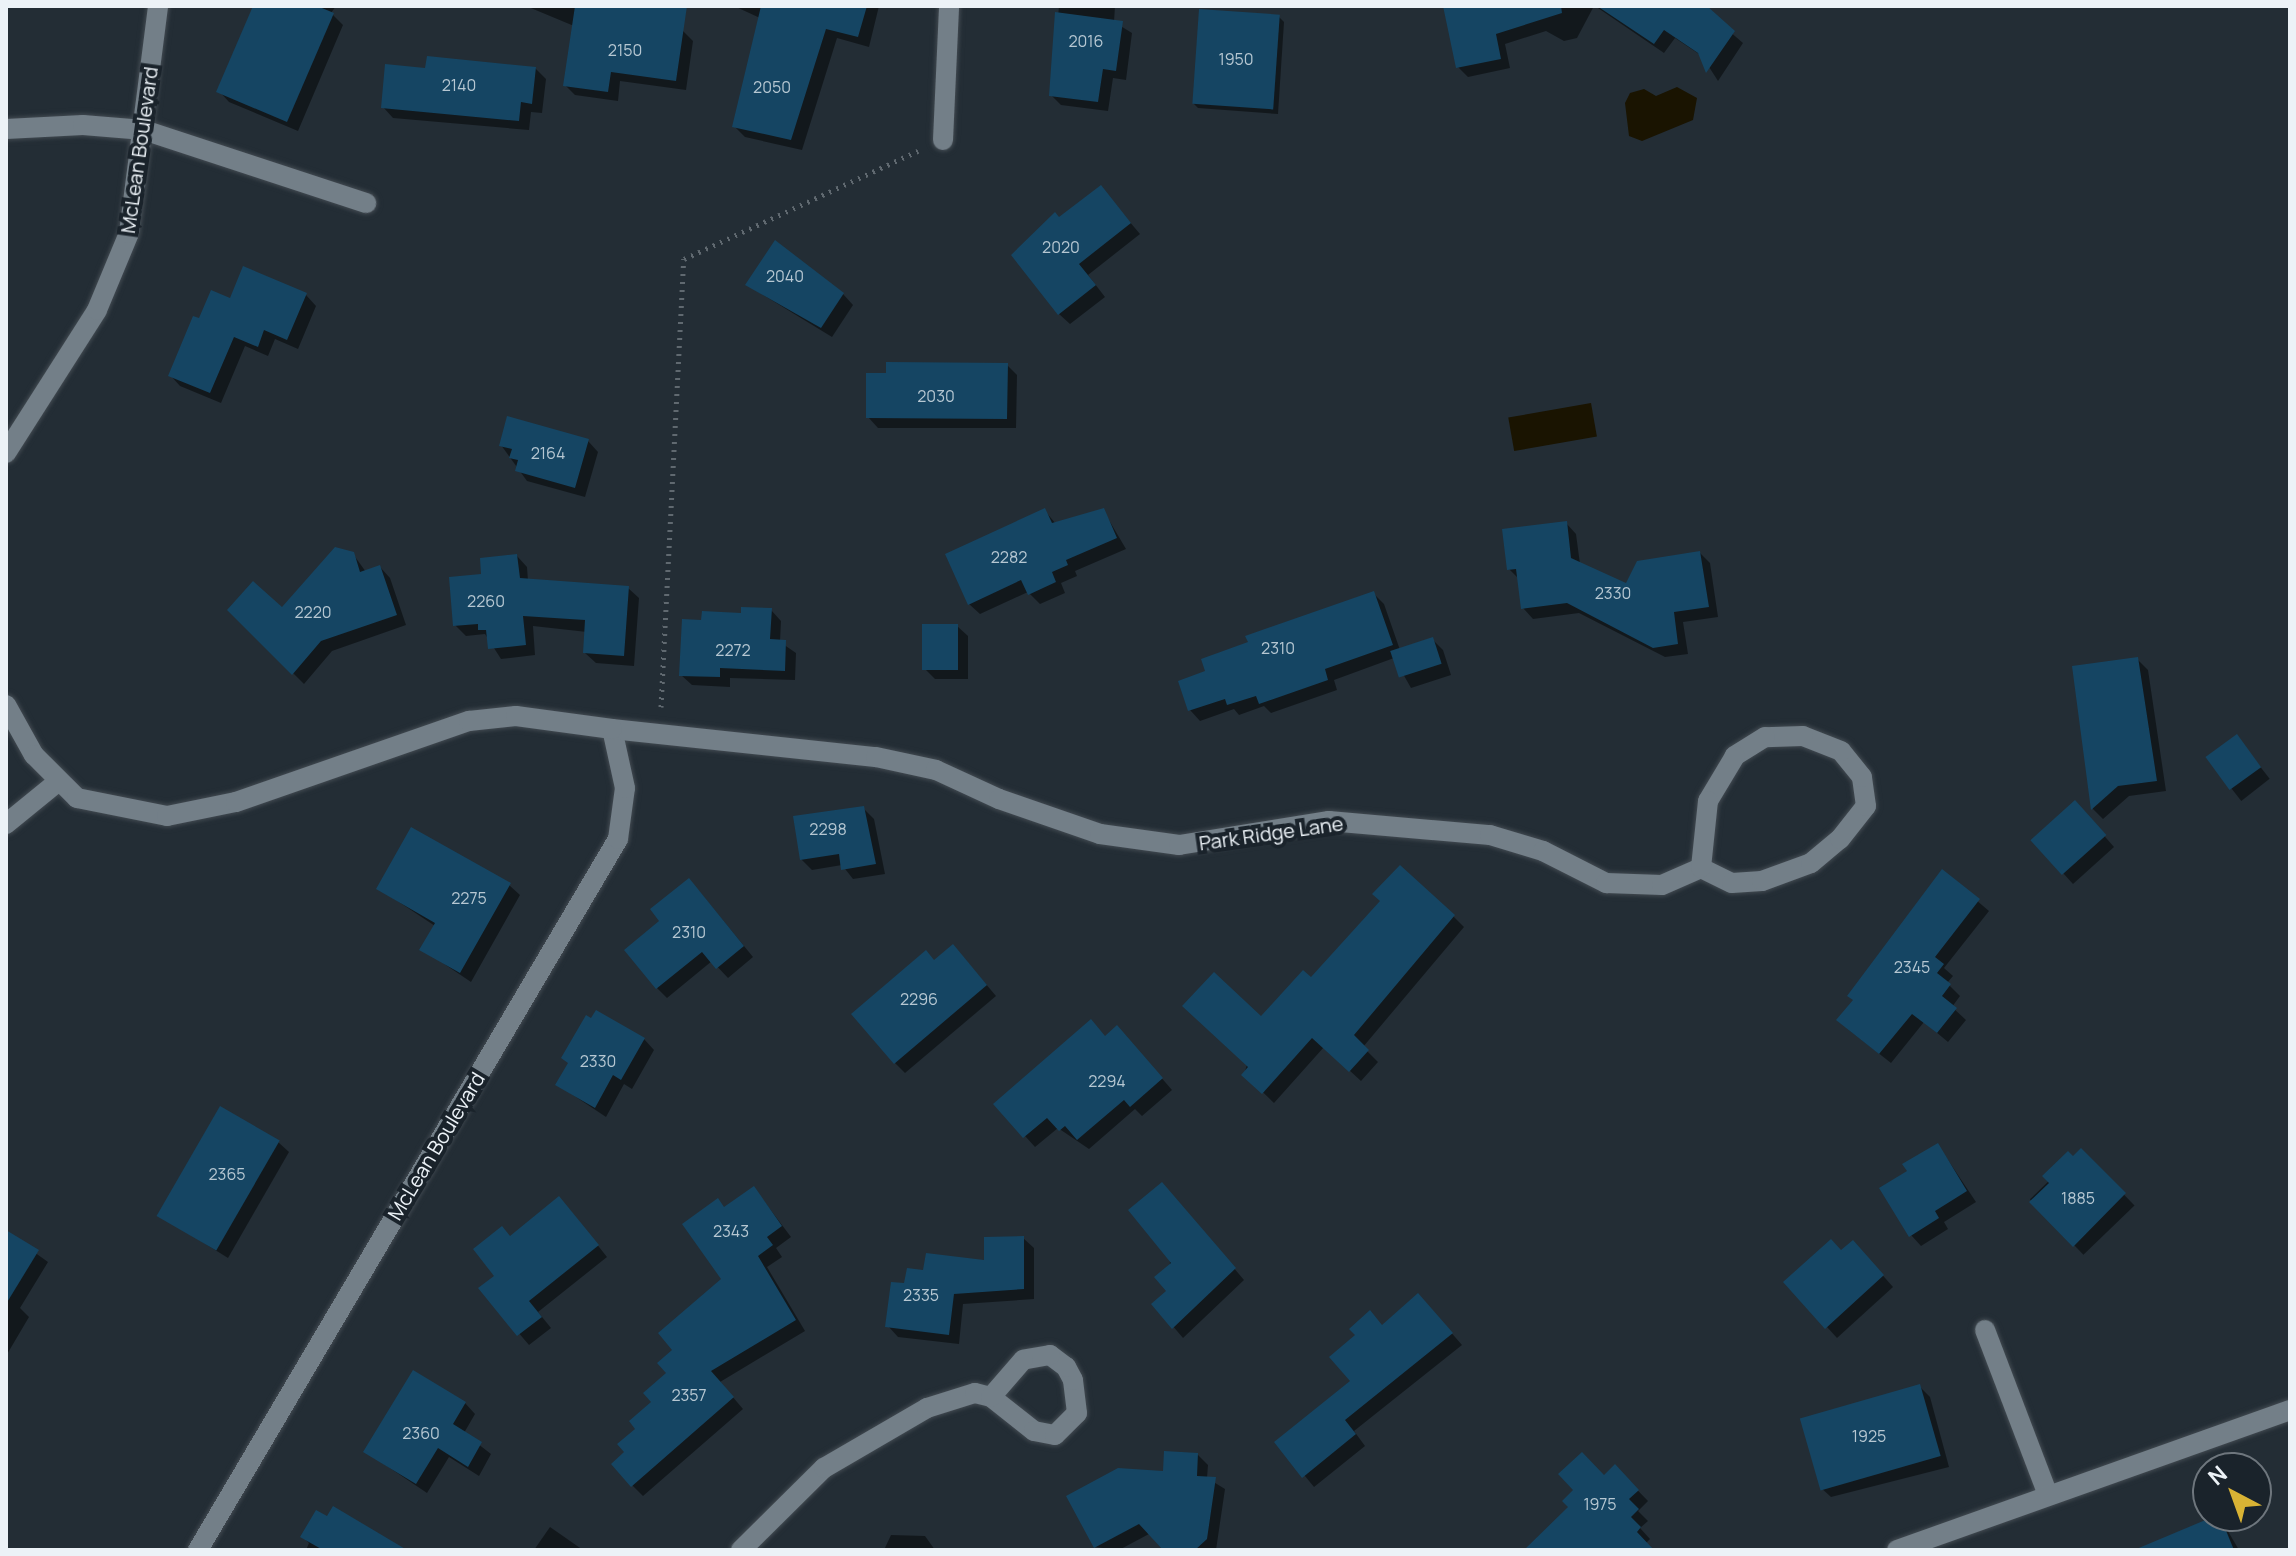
<!DOCTYPE html>
<style>
body{margin:0}
#map{position:relative;width:2296px;height:1556px;overflow:hidden;background:#232d35;font-family:Manrope,sans-serif}
div>[style]{position:absolute}
.water>*{inset:0;background:#1a1401;transform-origin:0 0}
.shadow>*{inset:0;background:#0007;transform-origin:0 0}
.building>*{inset:0;background:#154563;transform-origin:0 0}
.path>*{height:5px;margin-top:-2.5px;transform-origin:0;background:repeating-linear-gradient(90deg,#606970 0 2px,transparent 0 8px)}
.roads{filter:drop-shadow(0 0 2px #424a51) drop-shadow(0 0 2px #424a51)}
.minor>*{height:20px;margin:-10px;padding:0 10px;transform-origin:10px;border-radius:10px;background:#737f88}
.tertiary>*{height:20px;margin:-10px;padding:0 10px;transform-origin:10px;border-radius:10px;background:#737f88}
span{translate:-50% -50%;white-space:nowrap;text-align:center;line-height:1.15;-webkit-text-stroke:8px #1a232b;paint-order:stroke}
.number-label{font-size:16px;color:#b6c7d2}
.number-label span{-webkit-text-stroke-width:0}
.street-label{font-size:20px;color:#ecf2f7}
.frame{position:absolute;inset:0;border:8px solid #ecf2f7;pointer-events:none}
.north{position:absolute;left:2192px;top:1452px;width:80px;height:80px;box-sizing:border-box;background:#1a232b;border:2px solid #6e767d;border-radius:50%;rotate:319deg;font-size:22px;font-weight:700;line-height:32px;text-align:center;color:#ecf2f7}
.north::after{content:'';display:block;margin:auto;width:28px;height:36px;background:#d9b334;clip-path:polygon(50% 0,100% 100%,50% 72%,0 100%)}
</style>
<div id="map">
<div class="water">
<i style="clip-path:polygon(1677px 87px,1697px 98px,1693px 120px,1642px 141px,1629px 136px,1625px 103px,1630px 93px,1644px 89px,1656px 96px)"></i>
<i style="left:1591px;top:403px;width:34px;height:84px;rotate:80deg"></i>
</div>
<div class="shadow">
<i style="clip-path:polygon(256px 6px,336px 6px,331px 13px,343px 25px,298px 131px,229px 102px,219px 91px)"></i>
<i style="clip-path:polygon(526px 6px,615px 6px,683px 31px,693px 41px,686px 90px,620px 81px,618px 101px,575px 95px,565px 85px,574px 26px)"></i>
<i style="clip-path:polygon(734px 6px,879px 6px,869px 47px,837px 38px,802px 150px,745px 137px,734px 126px,760px 18px)"></i>
<i style="clip-path:polygon(1059px 6px,1115px 6px,1114px 22px,1132px 33px,1126px 80px,1113px 78px,1108px 111px,1061px 105px,1051px 95px)"></i>
<i style="clip-path:polygon(1445px 6px,1594px 6px,1577px 38px,1564px 41px,1546px 31px,1505px 44px,1510px 68px,1468px 77px,1458px 67px)"></i>
<i style="clip-path:polygon(1595px 6px,1700px 6px,1743px 43px,1718px 81px,1702px 56px,1675px 38px,1664px 53px)"></i>
<i style="clip-path:polygon(1279px 17px,1284px 22px,1278px 114px,1198px 108px,1193px 103px)"></i>
<i style="clip-path:polygon(535px 68px,546px 79px,542px 113px,531px 112px,529px 130px,393px 118px,383px 107px)"></i>
<i style="clip-path:polygon(1101px 188px,1140px 234px,1088px 275px,1105px 297px,1070px 324px,1059px 314px,1060px 219px)"></i>
<i style="clip-path:polygon(747px 285px,843px 294px,853px 305px,832px 337px)"></i>
<i style="clip-path:polygon(306px 295px,316px 306px,298px 349px,275px 339px,268px 356px,245px 346px,221px 403px,180px 386px,170px 375px,200px 321px,231px 300px)"></i>
<i style="clip-path:polygon(1007px 365px,1017px 375px,1016px 428px,878px 428px,868px 417px)"></i>
<i style="clip-path:polygon(588px 441px,598px 452px,585px 497px,527px 481px,501px 445px)"></i>
<i style="clip-path:polygon(1103px 510px,1126px 549px,1075px 571px,1077px 576px,1061px 583px,1065px 593px,1040px 604px,1028px 592px,980px 614px,969px 604px,1045px 511px,1056px 524px)"></i>
<i style="clip-path:polygon(1566px 523px,1576px 534px,1580px 564px,1627px 586px,1700px 553px,1710px 563px,1718px 617px,1683px 622px,1688px 654px,1665px 657px,1579px 613px,1533px 619px,1523px 608px,1519px 579px,1509px 569px)"></i>
<i style="clip-path:polygon(353px 554px,366px 572px,380px 567px,390px 578px,406px 625px,332px 651px,304px 684px,230px 610px,282px 609px)"></i>
<i style="clip-path:polygon(517px 556px,527px 567px,528px 581px,628px 588px,639px 598px,634px 666px,596px 663px,585px 653px,587px 632px,533px 626px,535px 655px,501px 659px,485px 634px,466px 636px,455px 625px,484px 576px)"></i>
<i style="clip-path:polygon(1373px 593px,1384px 604px,1400px 650px,1432px 639px,1443px 650px,1451px 675px,1411px 688px,1394px 658px,1334px 680px,1337px 690px,1271px 713px,1264px 706px,1239px 715px,1234px 709px,1200px 721px,1190px 710px,1208px 672px)"></i>
<i style="clip-path:polygon(771px 610px,781px 621px,780px 642px,796px 653px,795px 680px,730px 678px,730px 687px,692px 685px,681px 675px,703px 622px)"></i>
<i style="clip-path:polygon(957px 626px,968px 636px,968px 679px,935px 679px,925px 669px)"></i>
<i style="clip-path:polygon(2137px 659px,2148px 670px,2166px 791px,2129px 796px,2103px 819px,2093px 809px,2074px 667px)"></i>
<i style="left:2237px;top:737px;width:53px;height:36px;rotate:52deg"></i>
<i style="clip-path:polygon(863px 808px,874px 819px,885px 874px,853px 879px,842px 865px,812px 870px,801px 859px)"></i>
<i style="clip-path:polygon(2085px 814px,2114px 847px,2073px 884px,2033px 840px)"></i>
<i style="clip-path:polygon(1943px 872px,1989px 911px,1944px 968px,1953px 976px,1947px 983px,1960px 996px,1952px 1007px,1966px 1020px,1948px 1042px,1924px 1022px,1891px 1063px,1849px 1030px,1855px 1000px)"></i>
<i style="clip-path:polygon(509px 885px,520px 895px,471px 982px,422px 949px,435px 926px,378px 888px)"></i>
<i style="clip-path:polygon(699px 891px,753px 957px,728px 978px,712px 961px,667px 998px,657px 988px)"></i>
<i style="clip-path:polygon(1453px 916px,1464px 927px,1363px 1047px,1378px 1062px,1361px 1081px,1324px 1047px,1274px 1103px,1244px 1074px,1262px 1019px,1311px 980px)"></i>
<i style="clip-path:polygon(963px 957px,996px 996px,905px 1073px,895px 1063px,935px 962px)"></i>
<i style="clip-path:polygon(1106px 1038px,1127px 1038px,1172px 1090px,1142px 1116px,1135px 1109px,1089px 1149px,1058px 1128px,1035px 1147px,996px 1104px)"></i>
<i style="clip-path:polygon(644px 1039px,654px 1050px,632px 1089px,624px 1084px,606px 1117px,558px 1085px)"></i>
<i style="clip-path:polygon(278px 1142px,289px 1152px,228px 1258px,159px 1215px)"></i>
<i style="clip-path:polygon(1938px 1145px,1976px 1202px,1944px 1222px,1948px 1229px,1921px 1246px,1911px 1235px,1909px 1172px)"></i>
<i style="left:2081px;top:1150px;width:77px;height:71px;rotate:46deg"></i>
<i style="clip-path:polygon(754px 1188px,791px 1237px,776px 1248px,782px 1257px,767px 1267px,805px 1331px,720px 1382px,743px 1409px,643px 1496px,632px 1485px,627px 1452px,669px 1373px,675px 1350px,724px 1279px,725px 1208px)"></i>
<i style="clip-path:polygon(1172px 1195px,1244px 1280px,1183px 1338px,1154px 1304px,1169px 1292px)"></i>
<i style="clip-path:polygon(569px 1209px,607px 1257px,538px 1312px,551px 1328px,529px 1345px,481px 1289px,497px 1276px,511px 1237px)"></i>
<i style="clip-path:polygon(6px 1232px,48px 1262px,20px 1308px,29px 1317px,6px 1356px)"></i>
<i style="clip-path:polygon(1023px 1238px,1034px 1248px,1034px 1299px,963px 1304px,959px 1344px,898px 1337px,888px 1326px,906px 1285px,925px 1272px,986px 1262px)"></i>
<i style="clip-path:polygon(1841px 1253px,1863px 1253px,1893px 1287px,1837px 1338px,1827px 1327px)"></i>
<i style="clip-path:polygon(1428px 1306px,1462px 1345px,1354px 1431px,1365px 1446px,1314px 1487px,1277px 1442px,1353px 1382px,1383px 1327px)"></i>
<i style="clip-path:polygon(1919px 1386px,1930px 1397px,1949px 1467px,1831px 1497px,1820px 1487px)"></i>
<i style="clip-path:polygon(465px 1403px,475px 1414px,464px 1433px,491px 1454px,479px 1476px,449px 1457px,427px 1493px,366px 1452px)"></i>
<i style="clip-path:polygon(1198px 1455px,1208px 1465px,1207px 1478px,1225px 1489px,1216px 1550px,1166px 1550px,1149px 1534px,1119px 1550px,1095px 1547px,1165px 1473px)"></i>
<i style="clip-path:polygon(1615px 1467px,1648px 1501px,1638px 1511px,1648px 1521px,1640px 1528px,1650px 1539px,1639px 1550px,1542px 1550px)"></i>
<i style="clip-path:polygon(2219px 1516px,2239px 1550px,2190px 1550px)"></i>
<i style="clip-path:polygon(550px 1527px,583px 1550px,534px 1550px)"></i>
<i style="clip-path:polygon(891px 1535px,925px 1536px,935px 1550px,884px 1550px)"></i>
<i style="clip-path:polygon(303px 1537px,384px 1550px,306px 1550px,309px 1543px)"></i>
</div>
<div class="building">
<i style="clip-path:polygon(253px 6px,317px 6px,334px 13px,287px 122px,216px 92px)"></i>
<i style="clip-path:polygon(575px 6px,687px 6px,676px 81px,611px 72px,608px 92px,563px 86px)"></i>
<i style="clip-path:polygon(761px 6px,867px 6px,858px 37px,826px 29px,791px 140px,732px 127px)"></i>
<i style="clip-path:polygon(1443px 6px,1561px 6px,1562px 13px,1496px 34px,1501px 59px,1456px 68px)"></i>
<i style="clip-path:polygon(1597px 6px,1707px 6px,1735px 31px,1706px 73px,1698px 53px,1664px 30px,1654px 44px)"></i>
<i style="left:1199px;top:9px;width:81px;height:95px;rotate:4deg"></i>
<i style="clip-path:polygon(1055px 12px,1123px 21px,1116px 71px,1103px 69px,1098px 102px,1049px 96px)"></i>
<i style="clip-path:polygon(427px 56px,536px 67px,532px 104px,521px 102px,519px 121px,381px 108px,385px 64px,425px 68px)"></i>
<i style="clip-path:polygon(1101px 185px,1131px 223px,1079px 264px,1096px 285px,1058px 315px,1011px 255px,1055px 212px,1059px 217px)"></i>
<i style="clip-path:polygon(775px 240px,844px 293px,821px 328px,745px 285px)"></i>
<i style="clip-path:polygon(243px 266px,307px 293px,287px 340px,264px 330px,258px 347px,234px 337px,210px 393px,168px 376px,193px 316px,199px 318px,211px 290px,230px 298px)"></i>
<i style="clip-path:polygon(886px 362px,1008px 363px,1007px 419px,866px 418px,866px 373px,886px 373px)"></i>
<i style="clip-path:polygon(507px 416px,589px 439px,575px 488px,515px 471px,518px 460px,509px 458px,512px 449px,499px 446px)"></i>
<i style="clip-path:polygon(1045px 508px,1052px 523px,1104px 508px,1117px 538px,1066px 560px,1068px 565px,1052px 572px,1056px 582px,1028px 595px,1021px 580px,968px 605px,945px 554px)"></i>
<i style="clip-path:polygon(1567px 521px,1571px 558px,1626px 583px,1637px 561px,1700px 551px,1709px 607px,1674px 612px,1678px 644px,1653px 648px,1567px 603px,1521px 609px,1516px 569px,1507px 570px,1502px 529px)"></i>
<i style="clip-path:polygon(335px 547px,354px 552px,360px 572px,380px 565px,397px 615px,321px 641px,292px 675px,227px 610px,253px 581px,282px 607px)"></i>
<i style="clip-path:polygon(517px 554px,520px 578px,629px 586px,624px 656px,583px 653px,585px 620px,523px 616px,526px 645px,488px 649px,486px 630px,478px 630px,478px 624px,453px 626px,449px 577px,481px 574px,480px 558px)"></i>
<i style="clip-path:polygon(1374px 591px,1393px 645px,1325px 669px,1328px 680px,1259px 704px,1256px 696px,1227px 705px,1225px 699px,1188px 711px,1178px 681px,1205px 671px,1201px 659px,1248px 642px,1245px 636px)"></i>
<i style="clip-path:polygon(741px 607px,772px 608px,770px 639px,786px 640px,785px 671px,720px 668px,720px 677px,679px 676px,682px 619px,701px 620px,702px 611px,741px 613px)"></i>
<i style="left:922px;top:624px;width:36px;height:46px"></i>
<i style="left:1433px;top:637px;width:28px;height:45px;rotate:72deg"></i>
<i style="clip-path:polygon(2138px 657px,2157px 781px,2118px 786px,2091px 810px,2072px 666px)"></i>
<i style="left:2237px;top:734px;width:41px;height:39px;rotate:54deg"></i>
<i style="left:2075px;top:800px;width:47px;height:60px;rotate:48deg"></i>
<i style="clip-path:polygon(864px 806px,876px 864px,841px 870px,839px 854px,800px 860px,793px 816px)"></i>
<i style="clip-path:polygon(411px 827px,511px 883px,460px 973px,419px 950px,435px 923px,376px 889px)"></i>
<i style="clip-path:polygon(1400px 865px,1455px 915px,1354px 1035px,1369px 1050px,1349px 1072px,1312px 1038px,1262px 1094px,1241px 1075px,1248px 1067px,1182px 1006px,1214px 972px,1261px 1016px,1303px 970px,1311px 977px,1380px 901px,1372px 894px)"></i>
<i style="clip-path:polygon(1942px 869px,1980px 899px,1935px 957px,1944px 964px,1937px 973px,1951px 984px,1942px 996px,1957px 1008px,1937px 1033px,1912px 1014px,1879px 1054px,1836px 1020px,1853px 1000px,1847px 996px)"></i>
<i style="clip-path:polygon(689px 878px,744px 946px,716px 969px,702px 952px,656px 989px,624px 950px,659px 921px,650px 909px)"></i>
<i style="clip-path:polygon(953px 944px,987px 985px,894px 1064px,851px 1014px,926px 950px,934px 960px)"></i>
<i style="clip-path:polygon(596px 1010px,645px 1038px,621px 1080px,613px 1075px,595px 1108px,555px 1085px,568px 1063px,561px 1058px,586px 1015px,591px 1018px)"></i>
<i style="clip-path:polygon(1091px 1019px,1105px 1036px,1117px 1025px,1163px 1078px,1130px 1107px,1124px 1100px,1077px 1140px,1065px 1126px,1059px 1131px,1047px 1118px,1023px 1138px,993px 1104px)"></i>
<i style="left:220px;top:1106px;width:69px;height:127px;rotate:30deg"></i>
<i style="clip-path:polygon(1938px 1143px,1967px 1191px,1935px 1211px,1939px 1218px,1909px 1237px,1879px 1188px,1907px 1171px,1902px 1164px)"></i>
<i style="clip-path:polygon(2081px 1148px,2126px 1193px,2073px 1247px,2029px 1202px,2049px 1183px,2042px 1176px,2068px 1151px,2073px 1156px)"></i>
<i style="clip-path:polygon(1162px 1182px,1236px 1268px,1172px 1329px,1151px 1304px,1166px 1291px,1154px 1277px,1171px 1263px,1128px 1210px)"></i>
<i style="clip-path:polygon(754px 1186px,782px 1226px,767px 1237px,773px 1245px,758px 1256px,796px 1320px,711px 1371px,734px 1397px,631px 1487px,611px 1464px,624px 1452px,617px 1444px,635px 1429px,629px 1421px,651px 1402px,643px 1393px,666px 1373px,657px 1363px,672px 1350px,658px 1333px,721px 1279px,682px 1224px,718px 1198px,724px 1207px)"></i>
<i style="clip-path:polygon(559px 1196px,599px 1245px,529px 1301px,542px 1317px,517px 1336px,478px 1288px,494px 1276px,473px 1249px,502px 1226px,510px 1236px)"></i>
<i style="clip-path:polygon(6px 1230px,39px 1250px,6px 1304px)"></i>
<i style="clip-path:polygon(1024px 1236px,1024px 1289px,954px 1294px,949px 1335px,885px 1327px,891px 1282px,904px 1283px,907px 1268px,923px 1270px,926px 1253px,984px 1260px,984px 1237px)"></i>
<i style="clip-path:polygon(1831px 1239px,1841px 1250px,1853px 1240px,1884px 1275px,1825px 1329px,1783px 1282px)"></i>
<i style="clip-path:polygon(1418px 1293px,1453px 1333px,1345px 1420px,1356px 1434px,1302px 1478px,1274px 1442px,1350px 1381px,1329px 1357px,1355px 1335px,1349px 1329px,1370px 1310px,1382px 1325px)"></i>
<i style="clip-path:polygon(413px 1370px,466px 1402px,453px 1424px,482px 1442px,468px 1467px,438px 1448px,416px 1484px,363px 1452px)"></i>
<i style="left:1920px;top:1384px;width:75px;height:125px;rotate:74deg"></i>
<i style="clip-path:polygon(1164px 1451px,1198px 1453px,1197px 1476px,1216px 1477px,1207px 1539px,1195px 1550px,1163px 1550px,1139px 1524px,1094px 1548px,1066px 1496px,1118px 1468px,1163px 1471px)"></i>
<i style="clip-path:polygon(1582px 1452px,1604px 1475px,1615px 1464px,1639px 1490px,1629px 1499px,1639px 1509px,1631px 1517px,1641px 1527px,1637px 1532px,1654px 1550px,1524px 1550px,1568px 1507px,1562px 1501px,1573px 1490px,1558px 1474px)"></i>
<i style="clip-path:polygon(333px 1506px,407px 1550px,323px 1550px,300px 1537px,316px 1510px,327px 1516px)"></i>
<i style="clip-path:polygon(2215px 1516px,2220px 1516px,2234px 1550px,2134px 1550px)"></i>
</div>
<div class="path">
<i style="left:661px;top:707px;width:449px;rotate:-87.1deg"></i>
<i style="left:684px;top:259px;width:258px;rotate:-24.8deg"></i>
</div>
<div class="roads">
<div class="minor">
<i style="left:6px;top:129px;width:77px;rotate:-3deg"></i>
<i style="left:83px;top:125px;width:61px;rotate:4.7deg"></i>
<i style="left:144px;top:130px;width:234px;rotate:18.2deg"></i>
<i style="left:943px;top:140px;width:134px;rotate:-87.4deg"></i>
<i style="left:6px;top:824px;width:68px;rotate:-39.1deg"></i>
<i style="left:1985px;top:1330px;width:177px;rotate:69.1deg"></i>
<i style="left:198px;top:1550px;width:826px;rotate:-59.43deg"></i>
<i style="left:618px;top:839px;width:51px;rotate:-82.2deg"></i>
<i style="left:625px;top:788px;width:60px;rotate:-102.4deg"></i>
<i style="left:612px;top:729px;width:265px;rotate:6.1deg"></i>
<i style="left:876px;top:757px;width:61px;rotate:12.2deg"></i>
<i style="left:936px;top:770px;width:69px;rotate:24.7deg"></i>
<i style="left:999px;top:799px;width:107px;rotate:19.1deg"></i>
<i style="left:1100px;top:834px;width:80px;rotate:7.9deg"></i>
<i style="left:1179px;top:845px;width:152px;rotate:-9.1deg"></i>
<i style="left:1329px;top:821px;width:162px;rotate:5deg"></i>
<i style="left:1490px;top:835px;width:55px;rotate:16.8deg"></i>
<i style="left:1543px;top:851px;width:71px;rotate:26.9deg"></i>
<i style="left:1606px;top:883px;width:56px;rotate:2deg"></i>
<i style="left:1662px;top:885px;width:43px;rotate:-23.6deg"></i>
<i style="left:1701px;top:868px;width:34px;rotate:26deg"></i>
<i style="left:1732px;top:883px;width:30px;rotate:-4deg"></i>
<i style="left:1762px;top:881px;width:52px;rotate:-20.2deg"></i>
<i style="left:1811px;top:863px;width:38px;rotate:-40deg"></i>
<i style="left:1840px;top:839px;width:42px;rotate:-51.8deg"></i>
<i style="left:1866px;top:806px;width:29px;rotate:-98deg"></i>
<i style="left:1862px;top:777px;width:33px;rotate:-129deg"></i>
<i style="left:1841px;top:751px;width:41px;rotate:-158.5deg"></i>
<i style="left:1803px;top:736px;width:38px;rotate:178deg"></i>
<i style="left:1765px;top:737px;width:36px;rotate:148deg"></i>
<i style="left:1735px;top:756px;width:52px;rotate:121deg"></i>
<i style="left:1708px;top:801px;width:67px;rotate:96deg"></i>
<i style="left:741px;top:1550px;width:117px;rotate:-44.7deg"></i>
<i style="left:824px;top:1468px;width:119px;rotate:-30.2deg"></i>
<i style="left:927px;top:1408px;width:50px;rotate:-17.4deg"></i>
<i style="left:975px;top:1393px;width:16px;rotate:14deg"></i>
<i style="left:991px;top:1397px;width:55px;rotate:38.3deg"></i>
<i style="left:1034px;top:1431px;width:21px;rotate:11deg"></i>
<i style="left:1055px;top:1435px;width:31px;rotate:-45deg"></i>
<i style="left:1077px;top:1413px;width:33px;rotate:-97deg"></i>
<i style="left:1073px;top:1380px;width:15px;rotate:-118deg"></i>
<i style="left:1066px;top:1367px;width:20px;rotate:-143deg"></i>
<i style="left:1050px;top:1355px;width:27px;rotate:170deg"></i>
<i style="left:1023px;top:1360px;width:49px;rotate:130.9deg"></i>
<i style="left:1897px;top:1550px;width:417px;rotate:-19.6deg"></i>
</div>
<div class="tertiary">
<i style="left:6px;top:453px;width:169px;rotate:-57.5deg"></i>
<i style="left:97px;top:310px;width:83px;rotate:-67.4deg"></i>
<i style="left:129px;top:233px;width:229px;rotate:-82.7deg"></i>
<i style="left:6px;top:705px;width:57px;rotate:60.8deg"></i>
<i style="left:34px;top:755px;width:61px;rotate:45deg"></i>
<i style="left:77px;top:798px;width:92px;rotate:11.3deg"></i>
<i style="left:167px;top:816px;width:70px;rotate:-11.5deg"></i>
<i style="left:236px;top:802px;width:247px;rotate:-19.2deg"></i>
<i style="left:469px;top:721px;width:47px;rotate:-6.1deg"></i>
<i style="left:516px;top:716px;width:97px;rotate:7.7deg"></i>
</div>
</div>
<div class="number-label">
<span style="left:1086px;top:41px">2016</span>
<span style="left:625px;top:50px">2150</span>
<span style="left:1236px;top:59px">1950</span>
<span style="left:459px;top:85px">2140</span>
<span style="left:772px;top:87px">2050</span>
<span style="left:1061px;top:247px">2020</span>
<span style="left:785px;top:276px">2040</span>
<span style="left:936px;top:396px">2030</span>
<span style="left:548px;top:453px">2164</span>
<span style="left:1009px;top:557px">2282</span>
<span style="left:1613px;top:593px">2330</span>
<span style="left:486px;top:601px">2260</span>
<span style="left:313px;top:612px">2220</span>
<span style="left:1278px;top:648px">2310</span>
<span style="left:733px;top:650px">2272</span>
<span style="left:828px;top:829px">2298</span>
<span style="left:469px;top:898px">2275</span>
<span style="left:689px;top:932px">2310</span>
<span style="left:1912px;top:967px">2345</span>
<span style="left:919px;top:999px">2296</span>
<span style="left:598px;top:1061px">2330</span>
<span style="left:1107px;top:1081px">2294</span>
<span style="left:227px;top:1174px">2365</span>
<span style="left:2078px;top:1198px">1885</span>
<span style="left:731px;top:1231px">2343</span>
<span style="left:921px;top:1295px">2335</span>
<span style="left:689px;top:1395px">2357</span>
<span style="left:421px;top:1433px">2360</span>
<span style="left:1869px;top:1436px">1925</span>
<span style="left:1600px;top:1504px">1975</span>
</div>
<div class="street-label">
<span style="left:139px;top:150px;rotate:-82deg">McLean Boulevard</span>
<span style="left:1271px;top:833px;rotate:-8deg">Park Ridge Lane</span>
<span style="left:436px;top:1146px;rotate:-59deg">McLean Boulevard</span>
</div>
<div class="frame"></div>
<div class="north">N</div>
</div>
